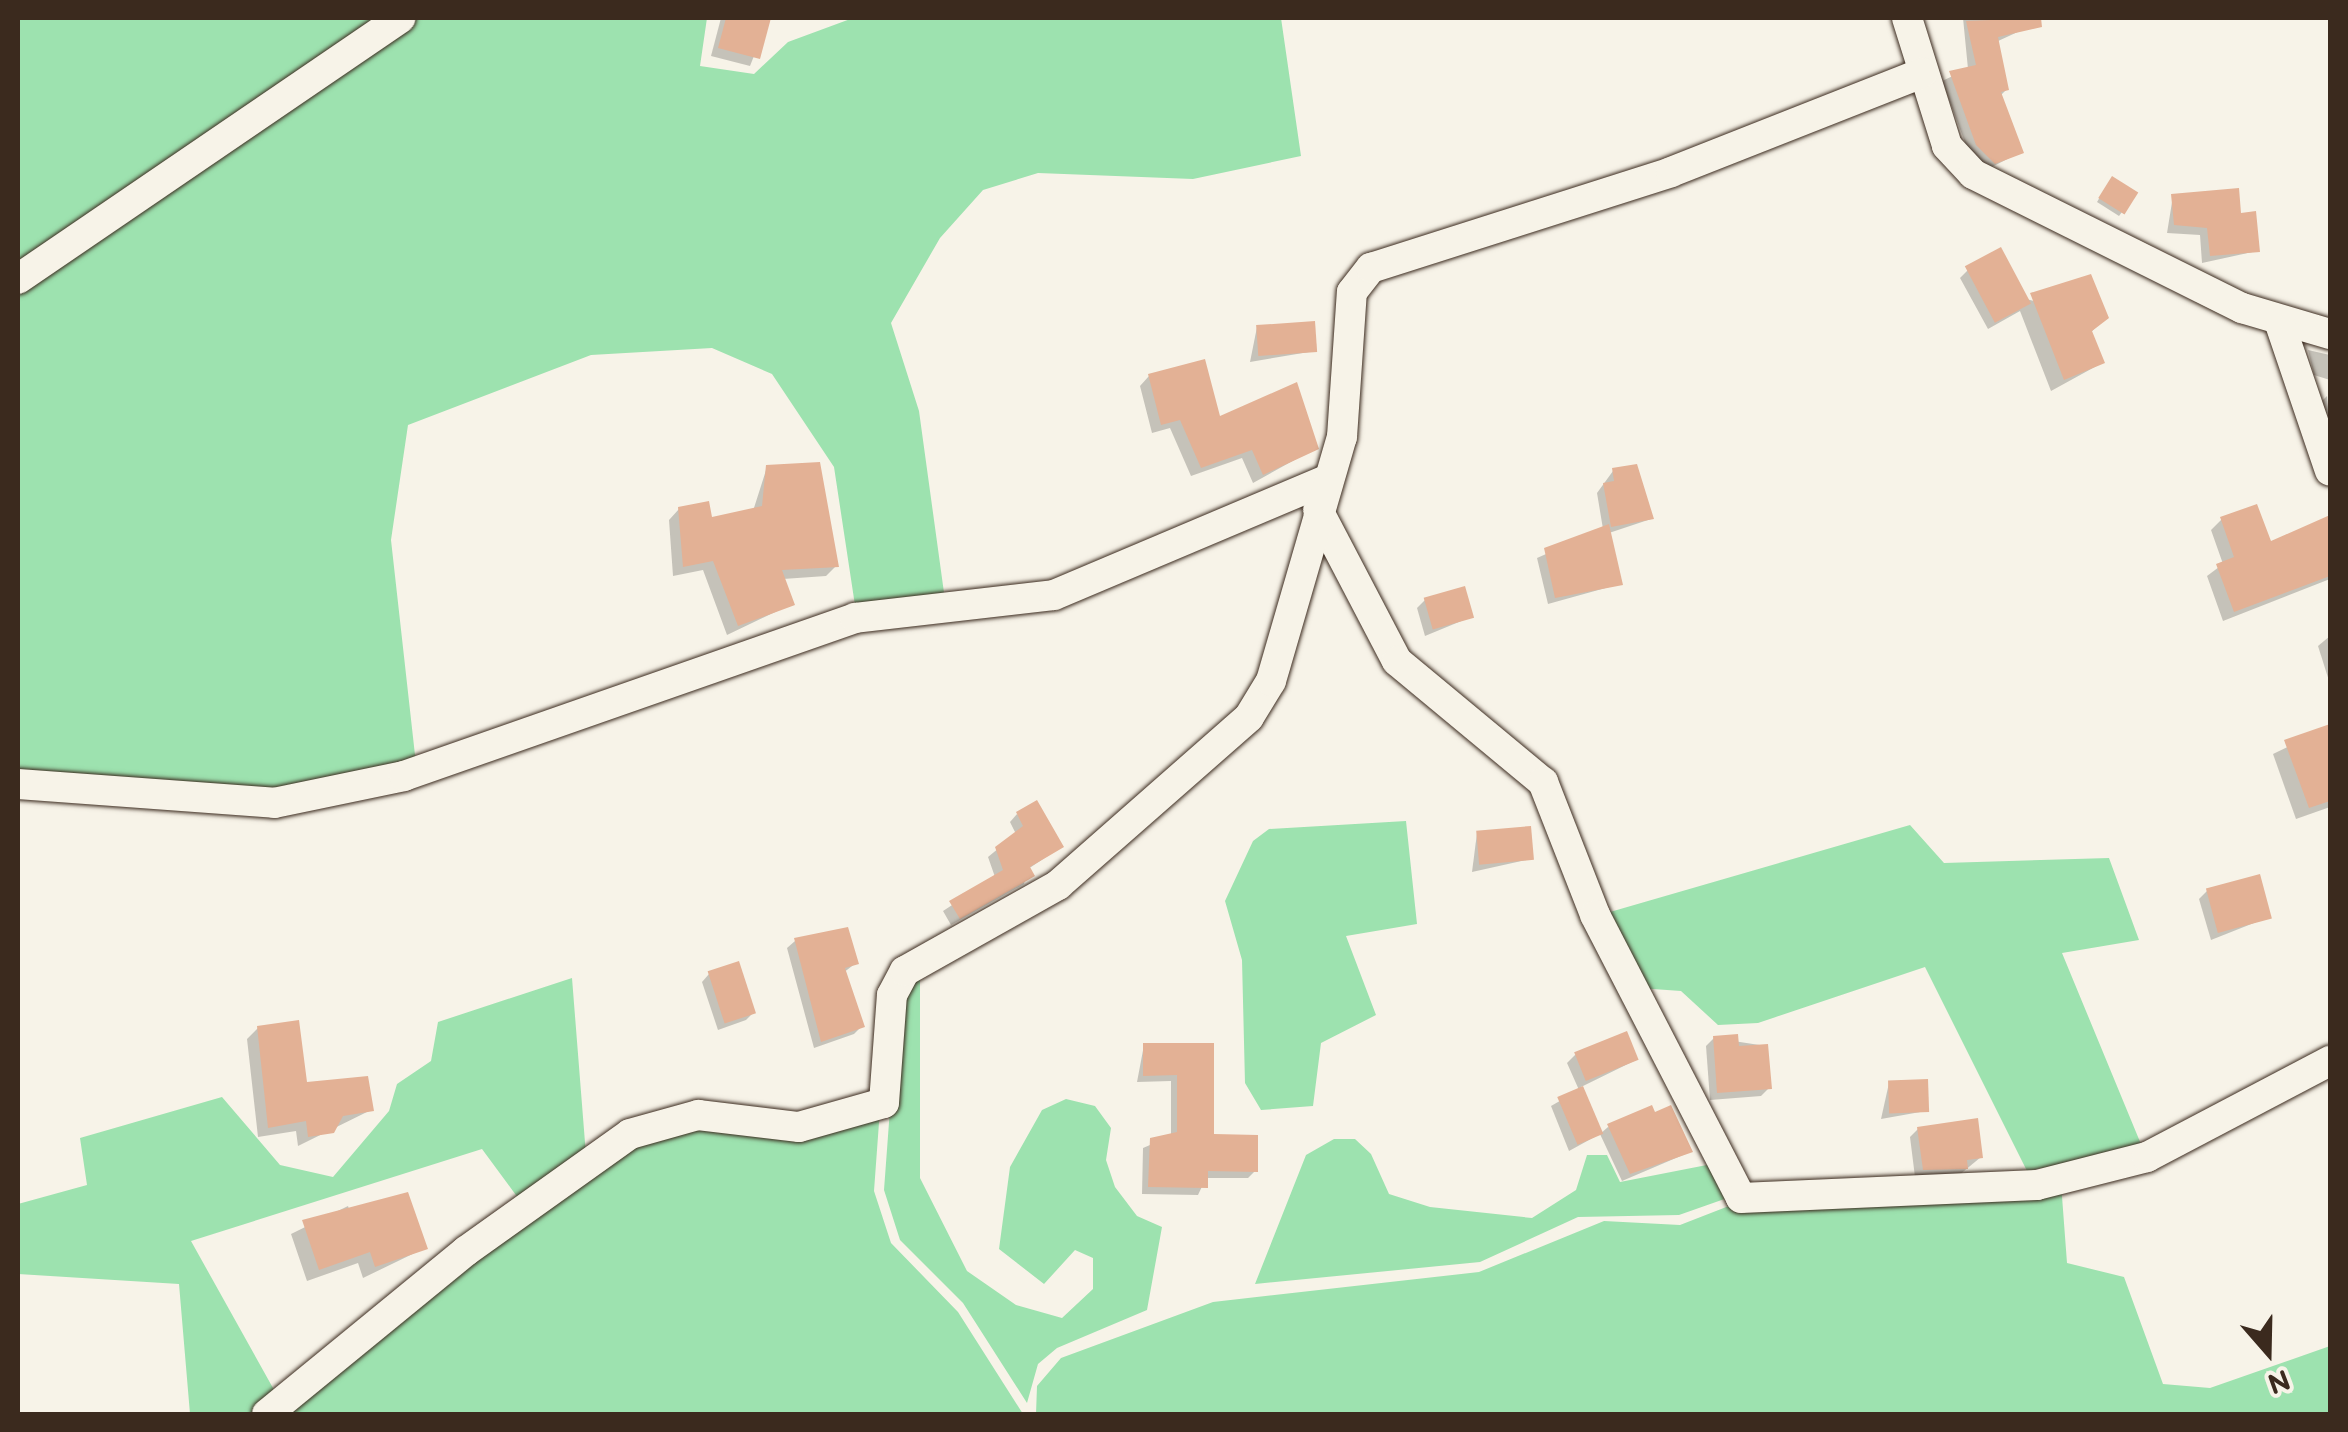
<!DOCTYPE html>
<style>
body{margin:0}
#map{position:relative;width:2348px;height:1432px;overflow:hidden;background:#f7f3e8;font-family:"Balsamiq Sans",sans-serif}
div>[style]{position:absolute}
.green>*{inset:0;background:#9de2af}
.shadow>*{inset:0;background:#0003}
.building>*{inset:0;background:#e3b195;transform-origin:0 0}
.roads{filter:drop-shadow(0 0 2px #3b2a1e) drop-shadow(0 0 2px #3b2a1e)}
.minor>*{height:30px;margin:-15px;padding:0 15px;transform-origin:15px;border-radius:15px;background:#f7f3e8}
span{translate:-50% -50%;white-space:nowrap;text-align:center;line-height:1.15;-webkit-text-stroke:10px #f7f3e8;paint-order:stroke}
.frame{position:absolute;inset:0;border:20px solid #3b2a1e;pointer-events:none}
.north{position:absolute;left:2218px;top:1302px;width:100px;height:100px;-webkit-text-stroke:8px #f7f3e8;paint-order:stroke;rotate:160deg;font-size:28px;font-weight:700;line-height:40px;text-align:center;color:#3b2a1e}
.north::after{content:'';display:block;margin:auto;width:35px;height:45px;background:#3b2a1e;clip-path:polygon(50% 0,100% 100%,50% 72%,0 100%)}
</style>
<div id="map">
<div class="green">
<i style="clip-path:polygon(18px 18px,390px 18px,18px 273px)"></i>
<i style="clip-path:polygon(405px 18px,707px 18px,700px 66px,754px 74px,788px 42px,853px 18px,1281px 18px,1301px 156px,1193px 179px,1038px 173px,983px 190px,940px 238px,891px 323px,919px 411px,945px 600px,856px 612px,834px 467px,772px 374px,712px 348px,591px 355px,408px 425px,391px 540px,416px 764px,305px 791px,18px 786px,18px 284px)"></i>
<i style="clip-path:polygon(1406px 821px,1417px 924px,1346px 936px,1376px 1015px,1321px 1043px,1313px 1106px,1261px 1110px,1245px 1083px,1242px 960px,1225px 901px,1253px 841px,1269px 829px)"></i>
<i style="clip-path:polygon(1910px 825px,1944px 863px,2109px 858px,2139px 940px,2062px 953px,2143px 1149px,2027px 1171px,1925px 967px,1758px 1023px,1718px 1025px,1681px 991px,1639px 988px,1610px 912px)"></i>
<i style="clip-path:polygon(920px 972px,920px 1178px,967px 1271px,1016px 1305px,1062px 1318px,1093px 1289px,1093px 1258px,1075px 1250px,1044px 1284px,999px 1249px,1010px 1167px,1042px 1110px,1066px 1099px,1095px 1106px,1111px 1128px,1106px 1160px,1115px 1187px,1137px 1216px,1162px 1227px,1147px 1310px,1057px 1348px,1038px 1364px,1027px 1403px,963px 1303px,900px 1240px,884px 1190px,898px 1001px)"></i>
<i style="clip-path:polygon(572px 978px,586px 1155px,521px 1202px,482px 1149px,191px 1241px,278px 1397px,261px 1414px,190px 1414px,179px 1284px,18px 1274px,18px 1204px,87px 1185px,80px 1138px,222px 1097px,280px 1165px,333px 1177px,389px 1111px,397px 1084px,431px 1061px,438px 1022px)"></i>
<i style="clip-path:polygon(880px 1109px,874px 1191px,891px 1243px,958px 1312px,1023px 1414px,276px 1414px,647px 1130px)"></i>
<i style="clip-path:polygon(1334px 1139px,1355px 1139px,1371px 1154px,1389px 1194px,1430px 1207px,1532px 1218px,1576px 1190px,1587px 1155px,1607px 1155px,1620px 1182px,1717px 1163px,1733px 1196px,1679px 1215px,1578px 1217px,1480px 1262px,1255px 1284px,1306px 1155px)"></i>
<i style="clip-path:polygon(2061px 1183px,2067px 1263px,2124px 1277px,2163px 1384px,2210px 1388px,2330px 1346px,2330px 1414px,1036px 1414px,1037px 1386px,1061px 1358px,1213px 1302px,1479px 1272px,1604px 1221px,1680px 1225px,1734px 1204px)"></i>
</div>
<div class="shadow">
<i style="clip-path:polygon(721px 18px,769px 18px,750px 66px,711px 56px)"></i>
<i style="clip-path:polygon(1963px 18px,2020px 18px,2022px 30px,1996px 42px,2007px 89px,2000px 96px,2021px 152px,1986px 170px,1969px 153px,1942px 81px,1968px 69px)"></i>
<i style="clip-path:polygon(2109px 182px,2122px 212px,2119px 216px,2097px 202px)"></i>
<i style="clip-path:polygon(2173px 196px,2239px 216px,2257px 251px,2202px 263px,2200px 235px,2167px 233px)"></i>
<i style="clip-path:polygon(1968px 270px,2026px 299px,2106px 318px,2090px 333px,2102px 363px,2051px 391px,2020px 311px,1988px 329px,1960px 278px)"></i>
<i style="clip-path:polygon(1257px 327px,1315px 351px,1250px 362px)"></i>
<i style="clip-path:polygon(2308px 350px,2330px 355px,2330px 380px,2314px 375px)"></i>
<i style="clip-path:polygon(1149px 376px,1218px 420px,1316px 448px,1253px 483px,1242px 458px,1191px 476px,1170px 428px,1152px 433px,1140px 386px)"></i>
<i style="clip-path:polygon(2327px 396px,2330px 426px,2325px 426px,2319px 404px)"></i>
<i style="clip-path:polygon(767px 467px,836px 566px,826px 576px,783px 579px,792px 604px,727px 635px,703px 570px,673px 576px,669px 520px,679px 509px,710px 520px,753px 511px)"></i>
<i style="clip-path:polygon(1613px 471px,1651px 519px,1609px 533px,1620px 584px,1548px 604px,1537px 558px,1603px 529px,1597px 493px)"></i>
<i style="clip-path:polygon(2222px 519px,2269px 545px,2330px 531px,2330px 579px,2223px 621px,2207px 576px,2223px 564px,2211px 530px)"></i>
<i style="clip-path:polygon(1425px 600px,1471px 617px,1425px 636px,1417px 608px)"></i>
<i style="clip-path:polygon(2330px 636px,2330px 684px,2318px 646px)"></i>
<i style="clip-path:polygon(2330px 726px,2330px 807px,2296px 819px,2273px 754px)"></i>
<i style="clip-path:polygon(1017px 814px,1061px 847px,1028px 869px,1024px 884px,951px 925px,943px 911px,995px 877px,988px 857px,1016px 834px,1010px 822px)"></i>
<i style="clip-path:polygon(1477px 833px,1531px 859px,1472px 872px)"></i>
<i style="clip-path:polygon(2207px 891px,2269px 917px,2211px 940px,2199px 899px)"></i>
<i style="clip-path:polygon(795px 941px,856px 963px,843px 973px,862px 1026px,854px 1034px,814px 1048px,787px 948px)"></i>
<i style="clip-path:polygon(709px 974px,754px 1012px,746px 1020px,718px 1030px,702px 982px)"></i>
<i style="clip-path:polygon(258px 1028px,304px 1085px,371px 1110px,298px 1146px,296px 1131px,258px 1137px,247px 1039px)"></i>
<i style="clip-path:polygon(1714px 1038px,1766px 1046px,1769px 1088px,1761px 1096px,1710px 1100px,1706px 1046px)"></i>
<i style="clip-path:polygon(1144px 1045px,1211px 1046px,1211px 1137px,1255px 1171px,1248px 1178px,1206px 1178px,1198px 1195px,1142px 1194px,1143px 1148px,1171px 1136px,1171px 1081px,1137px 1082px)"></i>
<i style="clip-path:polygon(1575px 1055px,1636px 1060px,1581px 1087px,1600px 1134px,1569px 1151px,1551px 1106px,1579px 1090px,1567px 1063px)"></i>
<i style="clip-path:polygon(1889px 1083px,1926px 1111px,1881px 1119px)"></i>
<i style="clip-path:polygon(1608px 1127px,1690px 1152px,1622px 1181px,1600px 1134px)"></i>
<i style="clip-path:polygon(1918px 1129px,1981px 1157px,1958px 1176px,1915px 1177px,1910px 1137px)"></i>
<i style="clip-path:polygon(348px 1206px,351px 1215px,425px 1248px,363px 1278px,358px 1263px,307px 1281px,291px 1234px)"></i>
</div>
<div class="building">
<i style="clip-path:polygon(726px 18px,771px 18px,760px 59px,718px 48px)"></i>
<i style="clip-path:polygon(2041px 18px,2042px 27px,1998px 37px,2009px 90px,2001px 92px,2024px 153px,1995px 164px,1976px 145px,1949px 71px,1976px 65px,1966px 21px)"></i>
<i style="left:2112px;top:176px;width:31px;height:26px;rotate:32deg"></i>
<i style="clip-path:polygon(2239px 188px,2241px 213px,2256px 211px,2260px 252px,2210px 256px,2207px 228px,2174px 225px,2171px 194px)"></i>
<i style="left:2001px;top:247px;width:64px;height:41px;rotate:62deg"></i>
<i style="clip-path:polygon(2091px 274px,2109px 318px,2092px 331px,2105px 363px,2064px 380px,2030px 293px)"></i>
<i style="left:1315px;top:321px;width:31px;height:59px;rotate:86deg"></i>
<i style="clip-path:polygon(1205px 359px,1220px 416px,1297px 382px,1319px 449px,1263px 475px,1252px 450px,1201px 468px,1180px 420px,1161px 425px,1148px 374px)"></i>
<i style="clip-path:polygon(820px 462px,839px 567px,782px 570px,795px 605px,738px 626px,713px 561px,683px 567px,678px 507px,709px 501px,712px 517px,762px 506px,766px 465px)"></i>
<i style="clip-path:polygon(1637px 464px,1654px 519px,1611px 527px,1603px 483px,1614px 481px,1612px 468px)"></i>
<i style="clip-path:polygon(2257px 504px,2271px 541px,2330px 515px,2330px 576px,2234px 612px,2216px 564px,2234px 557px,2220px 517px)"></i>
<i style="clip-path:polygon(1609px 524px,1623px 585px,1555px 598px,1544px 548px)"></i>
<i style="left:1465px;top:586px;width:33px;height:43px;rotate:74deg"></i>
<i style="clip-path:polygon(2330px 724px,2330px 801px,2309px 808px,2284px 740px)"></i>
<i style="clip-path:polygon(1037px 800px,1064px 847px,1030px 867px,1035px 876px,960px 919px,949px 901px,1003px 870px,995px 847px,1023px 826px,1016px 812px)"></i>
<i style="left:1531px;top:826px;width:34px;height:55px;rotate:85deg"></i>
<i style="left:2260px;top:874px;width:46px;height:56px;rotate:75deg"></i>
<i style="clip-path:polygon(848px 927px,859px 964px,845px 968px,865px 1027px,821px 1042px,794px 938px)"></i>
<i style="left:739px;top:961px;width:55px;height:33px;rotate:72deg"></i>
<i style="clip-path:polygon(299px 1020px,307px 1082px,368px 1076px,374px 1111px,343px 1116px,334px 1133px,308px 1137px,306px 1121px,268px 1128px,257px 1026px)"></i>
<i style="left:1627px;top:1031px;width:31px;height:57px;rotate:68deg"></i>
<i style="clip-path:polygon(1738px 1034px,1739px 1046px,1768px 1044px,1772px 1089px,1717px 1093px,1713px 1036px)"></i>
<i style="clip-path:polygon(1143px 1043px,1214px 1043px,1214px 1134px,1258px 1135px,1258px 1172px,1208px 1171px,1208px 1188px,1148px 1187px,1150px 1138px,1177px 1132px,1177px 1075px,1143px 1076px)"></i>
<i style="left:1928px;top:1079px;width:33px;height:40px;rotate:88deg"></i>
<i style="left:1583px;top:1086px;width:52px;height:28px;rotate:67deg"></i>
<i style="clip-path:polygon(1652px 1105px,1655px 1112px,1671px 1105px,1693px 1152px,1630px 1174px,1607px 1124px)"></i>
<i style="clip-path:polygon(1978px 1118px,1983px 1158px,1967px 1160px,1968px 1169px,1923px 1170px,1917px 1127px)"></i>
<i style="clip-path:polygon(408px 1192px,428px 1249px,375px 1267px,370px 1252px,319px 1270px,302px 1220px)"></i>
</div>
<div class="roads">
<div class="minor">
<i style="left:1907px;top:18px;width:134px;rotate:72.6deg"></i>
<i style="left:1947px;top:146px;width:38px;rotate:47deg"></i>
<i style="left:1973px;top:174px;width:301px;rotate:26.5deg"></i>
<i style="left:2242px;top:308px;width:92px;rotate:16.5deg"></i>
<i style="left:18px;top:279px;width:463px;rotate:-34.3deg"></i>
<i style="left:2279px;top:321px;width:158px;rotate:71.2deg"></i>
<i style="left:1318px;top:510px;width:170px;rotate:62.4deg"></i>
<i style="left:1397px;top:661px;width:190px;rotate:39.7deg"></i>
<i style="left:1543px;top:782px;width:143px;rotate:68.6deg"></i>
<i style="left:1595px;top:915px;width:318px;rotate:62.7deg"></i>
<i style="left:1741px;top:1198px;width:296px;rotate:-2.5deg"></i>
<i style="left:2037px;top:1185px;width:114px;rotate:-14.3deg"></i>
<i style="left:2147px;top:1157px;width:207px;rotate:-27.7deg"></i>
<i style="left:18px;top:784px;width:257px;rotate:4.2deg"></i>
<i style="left:274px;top:803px;width:133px;rotate:-11.7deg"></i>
<i style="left:404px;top:776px;width:478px;rotate:-19.3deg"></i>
<i style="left:855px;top:618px;width:200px;rotate:-6.6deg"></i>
<i style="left:1054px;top:595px;width:295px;rotate:-22.9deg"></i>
<i style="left:267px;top:1414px;width:257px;rotate:-39.3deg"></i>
<i style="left:466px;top:1251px;width:201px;rotate:-35.5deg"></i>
<i style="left:630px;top:1134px;width:71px;rotate:-15.6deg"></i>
<i style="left:698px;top:1115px;width:102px;rotate:6.8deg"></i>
<i style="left:799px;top:1127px;width:88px;rotate:-15.8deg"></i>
<i style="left:884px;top:1103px;width:108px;rotate:-85.8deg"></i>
<i style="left:892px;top:995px;width:27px;rotate:-62deg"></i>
<i style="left:905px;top:971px;width:176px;rotate:-29.3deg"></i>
<i style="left:1058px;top:885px;width:254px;rotate:-41.3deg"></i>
<i style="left:1249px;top:717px;width:42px;rotate:-58.6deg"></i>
<i style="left:1271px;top:681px;width:254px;rotate:-73.8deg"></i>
<i style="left:1342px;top:437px;width:145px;rotate:-86.1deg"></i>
<i style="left:1352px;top:292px;width:31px;rotate:-52deg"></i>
<i style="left:1371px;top:268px;width:315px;rotate:-17.7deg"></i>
<i style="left:1671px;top:172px;width:270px;rotate:-21.5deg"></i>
</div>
</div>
<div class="frame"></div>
<div class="north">N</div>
</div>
